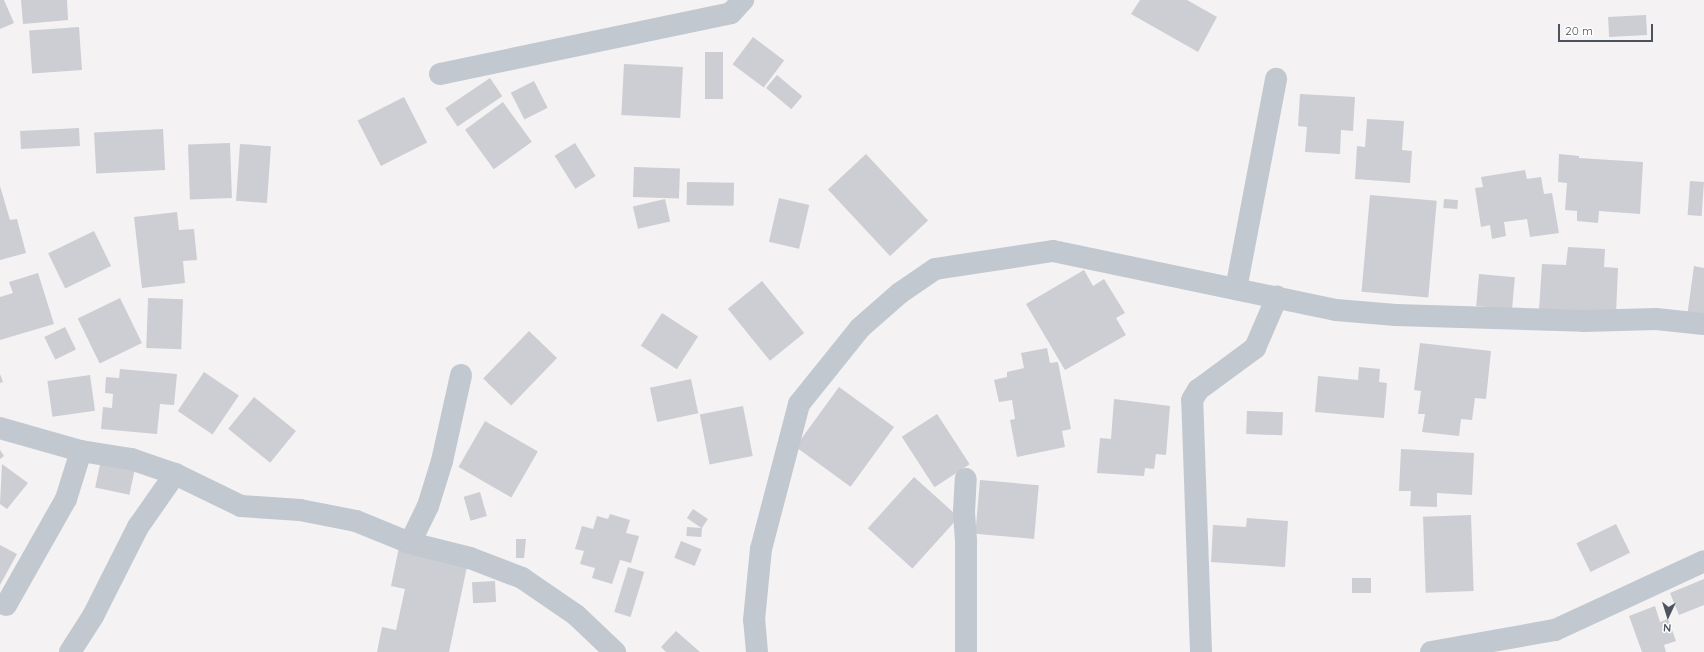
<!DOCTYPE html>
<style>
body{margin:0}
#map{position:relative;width:1704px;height:652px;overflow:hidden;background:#f4f2f2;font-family:Quicksand,sans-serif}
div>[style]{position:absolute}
.building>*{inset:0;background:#ccced4;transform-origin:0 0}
.minor>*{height:22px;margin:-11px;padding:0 11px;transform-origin:11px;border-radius:11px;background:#c1c8cf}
span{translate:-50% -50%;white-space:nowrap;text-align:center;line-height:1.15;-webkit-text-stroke:3px #fff;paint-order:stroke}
.north{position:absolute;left:1648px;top:596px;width:40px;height:40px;-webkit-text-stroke:3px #fff;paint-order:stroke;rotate:184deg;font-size:11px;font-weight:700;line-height:16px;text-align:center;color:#4b545e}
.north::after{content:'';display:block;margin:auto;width:14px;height:18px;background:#4b545e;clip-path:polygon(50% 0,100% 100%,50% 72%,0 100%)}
.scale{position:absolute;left:1558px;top:24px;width:95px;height:18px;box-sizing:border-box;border:2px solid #4b545e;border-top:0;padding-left:5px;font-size:12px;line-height:14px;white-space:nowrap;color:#4b545e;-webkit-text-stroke:3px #fff;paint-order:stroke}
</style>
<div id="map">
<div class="building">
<i style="clip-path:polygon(0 0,4px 0,14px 23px,0 29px)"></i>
<i style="clip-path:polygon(21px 0,67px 0,68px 20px,23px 24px)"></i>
<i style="clip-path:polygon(1140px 0,1187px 0,1217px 17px,1198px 52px,1131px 14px)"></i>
<i style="left:1646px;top:15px;width:20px;height:38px;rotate:87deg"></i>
<i style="left:79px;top:27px;width:43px;height:50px;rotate:86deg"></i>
<i style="left:753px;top:37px;width:39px;height:34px;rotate:37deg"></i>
<i style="left:705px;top:52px;width:18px;height:47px"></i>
<i style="left:624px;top:64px;width:59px;height:51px;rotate:3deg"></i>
<i style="left:777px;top:75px;width:33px;height:17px;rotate:40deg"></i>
<i style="left:490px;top:78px;width:22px;height:54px;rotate:56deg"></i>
<i style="left:534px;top:81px;width:30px;height:26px;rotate:63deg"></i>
<i style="clip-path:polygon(1300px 94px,1355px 97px,1353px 131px,1341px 130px,1340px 154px,1305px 152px,1307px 127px,1298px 126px)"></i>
<i style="left:404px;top:97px;width:51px;height:52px;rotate:63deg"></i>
<i style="left:503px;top:102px;width:49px;height:47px;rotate:54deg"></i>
<i style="clip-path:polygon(1367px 119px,1404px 121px,1402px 150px,1412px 151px,1410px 183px,1355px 179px,1357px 146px,1365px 147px)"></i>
<i style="left:79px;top:128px;width:18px;height:59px;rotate:87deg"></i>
<i style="left:163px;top:129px;width:41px;height:69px;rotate:87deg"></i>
<i style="left:230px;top:143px;width:55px;height:42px;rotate:88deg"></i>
<i style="left:575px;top:143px;width:39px;height:24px;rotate:58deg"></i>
<i style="left:240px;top:144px;width:31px;height:57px;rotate:4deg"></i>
<i style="left:866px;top:154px;width:91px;height:52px;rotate:47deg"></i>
<i style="clip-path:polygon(1559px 154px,1579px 156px,1579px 158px,1643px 162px,1640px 214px,1599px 211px,1598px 223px,1577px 221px,1577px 211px,1565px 210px,1567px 183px,1558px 182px)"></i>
<i style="left:634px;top:167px;width:46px;height:30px;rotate:2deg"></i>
<i style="clip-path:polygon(1525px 170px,1527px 179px,1541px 177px,1544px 194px,1552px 193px,1559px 233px,1530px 237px,1527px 219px,1504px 222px,1506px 236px,1492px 239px,1490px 225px,1481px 227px,1475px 188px,1483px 187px,1481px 177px)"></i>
<i style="left:1690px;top:181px;width:14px;height:34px;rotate:4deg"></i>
<i style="left:687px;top:182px;width:47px;height:23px;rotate:1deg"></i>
<i style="clip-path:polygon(0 186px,10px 220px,17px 219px,26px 253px,0 260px)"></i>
<i style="left:1370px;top:195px;width:67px;height:97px;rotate:5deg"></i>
<i style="left:779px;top:198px;width:31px;height:45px;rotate:13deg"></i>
<i style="left:665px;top:199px;width:23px;height:33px;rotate:77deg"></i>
<i style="left:1444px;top:199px;width:14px;height:9px;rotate:4deg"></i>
<i style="clip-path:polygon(177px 212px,179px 230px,194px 229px,197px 260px,183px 261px,185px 283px,142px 288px,134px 217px)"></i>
<i style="left:94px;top:231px;width:39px;height:51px;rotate:64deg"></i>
<i style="clip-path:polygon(1568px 247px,1605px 249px,1604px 267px,1618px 268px,1616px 314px,1539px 310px,1542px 264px,1566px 265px)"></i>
<i style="clip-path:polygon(1694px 266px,1704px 268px,1704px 319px,1687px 317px)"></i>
<i style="clip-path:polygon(1084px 270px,1093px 286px,1104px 279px,1125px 313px,1116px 318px,1126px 335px,1065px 370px,1026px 304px)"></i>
<i style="clip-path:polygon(38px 273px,54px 324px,0 340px,0 297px,13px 293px,9px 282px)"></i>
<i style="left:1479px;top:274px;width:36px;height:32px;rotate:5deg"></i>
<i style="left:762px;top:281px;width:67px;height:44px;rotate:51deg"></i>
<i style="left:120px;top:298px;width:50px;height:47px;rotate:64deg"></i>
<i style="left:148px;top:298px;width:35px;height:50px;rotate:2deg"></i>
<i style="left:662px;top:313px;width:43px;height:39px;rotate:33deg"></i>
<i style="left:65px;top:327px;width:25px;height:23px;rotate:64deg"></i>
<i style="left:529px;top:331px;width:39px;height:66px;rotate:44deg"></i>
<i style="clip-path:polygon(1420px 343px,1491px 351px,1486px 399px,1475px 398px,1472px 420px,1461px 419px,1459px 436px,1422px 432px,1425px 414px,1418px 414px,1421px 391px,1414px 390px)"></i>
<i style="clip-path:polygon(1047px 348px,1050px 363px,1058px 362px,1071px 429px,1062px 431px,1065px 447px,1017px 457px,1010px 420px,1015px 419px,1012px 400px,999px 402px,994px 380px,1007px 377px,1007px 372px,1024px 368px,1021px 353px)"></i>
<i style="clip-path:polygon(1359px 367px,1380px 369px,1379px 382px,1387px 383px,1384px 418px,1315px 412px,1318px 376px,1358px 380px)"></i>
<i style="clip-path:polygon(120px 369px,177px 374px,174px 405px,160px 404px,157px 434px,101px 429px,103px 407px,112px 408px,113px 394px,105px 393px,106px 377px,119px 378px)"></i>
<i style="left:204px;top:372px;width:42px;height:47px;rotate:34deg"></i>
<i style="clip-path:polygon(0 374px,3px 382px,0 383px)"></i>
<i style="left:90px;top:375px;width:36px;height:43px;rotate:82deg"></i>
<i style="left:691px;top:379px;width:35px;height:42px;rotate:78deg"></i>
<i style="left:839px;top:387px;width:68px;height:74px;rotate:36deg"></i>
<i style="left:254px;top:397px;width:54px;height:41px;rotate:39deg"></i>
<i style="clip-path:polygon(1114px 399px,1170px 406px,1166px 455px,1156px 454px,1154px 469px,1145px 468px,1144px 476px,1097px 473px,1100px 438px,1111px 439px)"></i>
<i style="left:743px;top:406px;width:51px;height:44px;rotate:79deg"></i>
<i style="left:1247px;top:411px;width:36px;height:23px;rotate:2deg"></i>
<i style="left:937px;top:414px;width:60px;height:42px;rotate:57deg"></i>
<i style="left:485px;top:421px;width:61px;height:53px;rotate:30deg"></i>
<i style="clip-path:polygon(1401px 449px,1474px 453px,1472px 495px,1437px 493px,1437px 507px,1410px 506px,1411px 491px,1399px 491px)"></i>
<i style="clip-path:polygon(0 450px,4px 456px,0 459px)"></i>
<i style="left:101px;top:460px;width:35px;height:28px;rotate:12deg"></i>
<i style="clip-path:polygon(2px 464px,28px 483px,7px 509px,0 504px)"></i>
<i style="left:914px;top:477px;width:60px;height:69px;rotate:42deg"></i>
<i style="left:980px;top:480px;width:59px;height:54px;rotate:5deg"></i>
<i style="left:480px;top:492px;width:25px;height:17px;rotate:74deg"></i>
<i style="left:693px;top:509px;width:18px;height:11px;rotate:34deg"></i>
<i style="clip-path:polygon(610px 514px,630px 520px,626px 533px,639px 536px,631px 563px,620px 560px,612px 584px,592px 578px,595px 568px,580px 564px,584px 551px,575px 549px,582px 526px,593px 529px,597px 516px,608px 519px)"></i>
<i style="left:1471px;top:515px;width:76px;height:48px;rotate:88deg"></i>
<i style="clip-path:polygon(1247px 518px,1288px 521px,1285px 567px,1211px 562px,1213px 525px,1246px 527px)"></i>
<i style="left:1616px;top:524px;width:32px;height:44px;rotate:64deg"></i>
<i style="left:687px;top:527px;width:15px;height:9px;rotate:4deg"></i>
<i style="clip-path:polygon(516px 539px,526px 539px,524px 558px,516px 558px)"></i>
<i style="left:681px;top:541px;width:22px;height:18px;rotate:22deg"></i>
<i style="clip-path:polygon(0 545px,17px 554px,0 585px)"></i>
<i style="clip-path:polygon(399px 547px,468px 562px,449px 652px,377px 652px,382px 627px,396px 630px,405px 589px,391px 586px)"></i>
<i style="left:628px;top:567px;width:17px;height:47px;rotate:17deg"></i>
<i style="left:1352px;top:578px;width:19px;height:15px"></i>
<i style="clip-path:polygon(1704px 579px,1704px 605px,1679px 615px,1670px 593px)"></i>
<i style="left:495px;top:581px;width:21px;height:23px;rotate:87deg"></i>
<i style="clip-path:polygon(1655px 606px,1660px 622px,1668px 619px,1676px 641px,1664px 645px,1666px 652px,1642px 652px,1629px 616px)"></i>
<i style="clip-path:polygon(676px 631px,700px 652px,666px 652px,661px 647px)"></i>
</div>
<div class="minor">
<i style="left:440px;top:74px;width:297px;rotate:-11.8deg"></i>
<i style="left:731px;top:13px;width:18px;rotate:-47deg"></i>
<i style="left:1236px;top:289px;width:214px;rotate:-79.2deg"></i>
<i style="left:0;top:428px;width:84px;rotate:15.9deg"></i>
<i style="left:81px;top:451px;width:51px;rotate:9.1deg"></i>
<i style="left:131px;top:459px;width:46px;rotate:18.8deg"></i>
<i style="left:175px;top:474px;width:73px;rotate:25.9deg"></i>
<i style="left:241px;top:506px;width:59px;rotate:3.9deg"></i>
<i style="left:300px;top:510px;width:57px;rotate:11.1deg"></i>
<i style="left:356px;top:521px;width:58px;rotate:22.2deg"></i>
<i style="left:410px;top:543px;width:62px;rotate:14deg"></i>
<i style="left:470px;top:558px;width:56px;rotate:21deg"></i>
<i style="left:522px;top:578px;width:65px;rotate:34.4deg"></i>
<i style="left:576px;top:615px;width:54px;rotate:43.5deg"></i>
<i style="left:410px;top:543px;width:41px;rotate:-64.1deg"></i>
<i style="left:428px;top:506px;width:47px;rotate:-72.7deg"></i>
<i style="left:442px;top:461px;width:88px;rotate:-77.5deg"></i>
<i style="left:6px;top:605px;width:122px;rotate:-60.5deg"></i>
<i style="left:66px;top:499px;width:50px;rotate:-72.6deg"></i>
<i style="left:70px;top:652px;width:43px;rotate:-57.4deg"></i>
<i style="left:93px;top:616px;width:100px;rotate:-63.2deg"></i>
<i style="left:138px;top:527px;width:65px;rotate:-55.1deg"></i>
<i style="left:757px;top:652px;width:32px;rotate:-95deg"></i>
<i style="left:754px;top:620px;width:71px;rotate:-84.4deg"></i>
<i style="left:761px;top:549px;width:150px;rotate:-75.3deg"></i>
<i style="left:799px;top:404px;width:97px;rotate:-51.2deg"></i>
<i style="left:860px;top:328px;width:53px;rotate:-41.2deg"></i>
<i style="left:900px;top:293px;width:42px;rotate:-34.4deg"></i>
<i style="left:935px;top:269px;width:119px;rotate:-8.7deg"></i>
<i style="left:1053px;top:251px;width:289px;rotate:11.8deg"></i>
<i style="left:1336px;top:310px;width:60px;rotate:4.8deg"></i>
<i style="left:1396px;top:315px;width:187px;rotate:1.8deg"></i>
<i style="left:1583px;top:321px;width:73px;rotate:-1.6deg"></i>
<i style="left:1656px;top:319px;width:48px;rotate:5.9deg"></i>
<i style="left:966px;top:652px;width:111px;rotate:-90deg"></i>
<i style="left:966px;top:541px;width:29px;rotate:-94deg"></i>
<i style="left:964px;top:512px;width:33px;rotate:-87deg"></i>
<i style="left:1201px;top:652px;width:252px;rotate:-92deg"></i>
<i style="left:1192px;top:400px;width:12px;rotate:-59deg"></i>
<i style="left:1198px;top:390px;width:71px;rotate:-36.4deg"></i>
<i style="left:1255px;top:348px;width:56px;rotate:-66.7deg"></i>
<i style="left:1431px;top:652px;width:126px;rotate:-10.1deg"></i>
<i style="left:1555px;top:630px;width:164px;rotate:-24.8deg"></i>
</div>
<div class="north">N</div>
<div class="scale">20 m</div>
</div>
